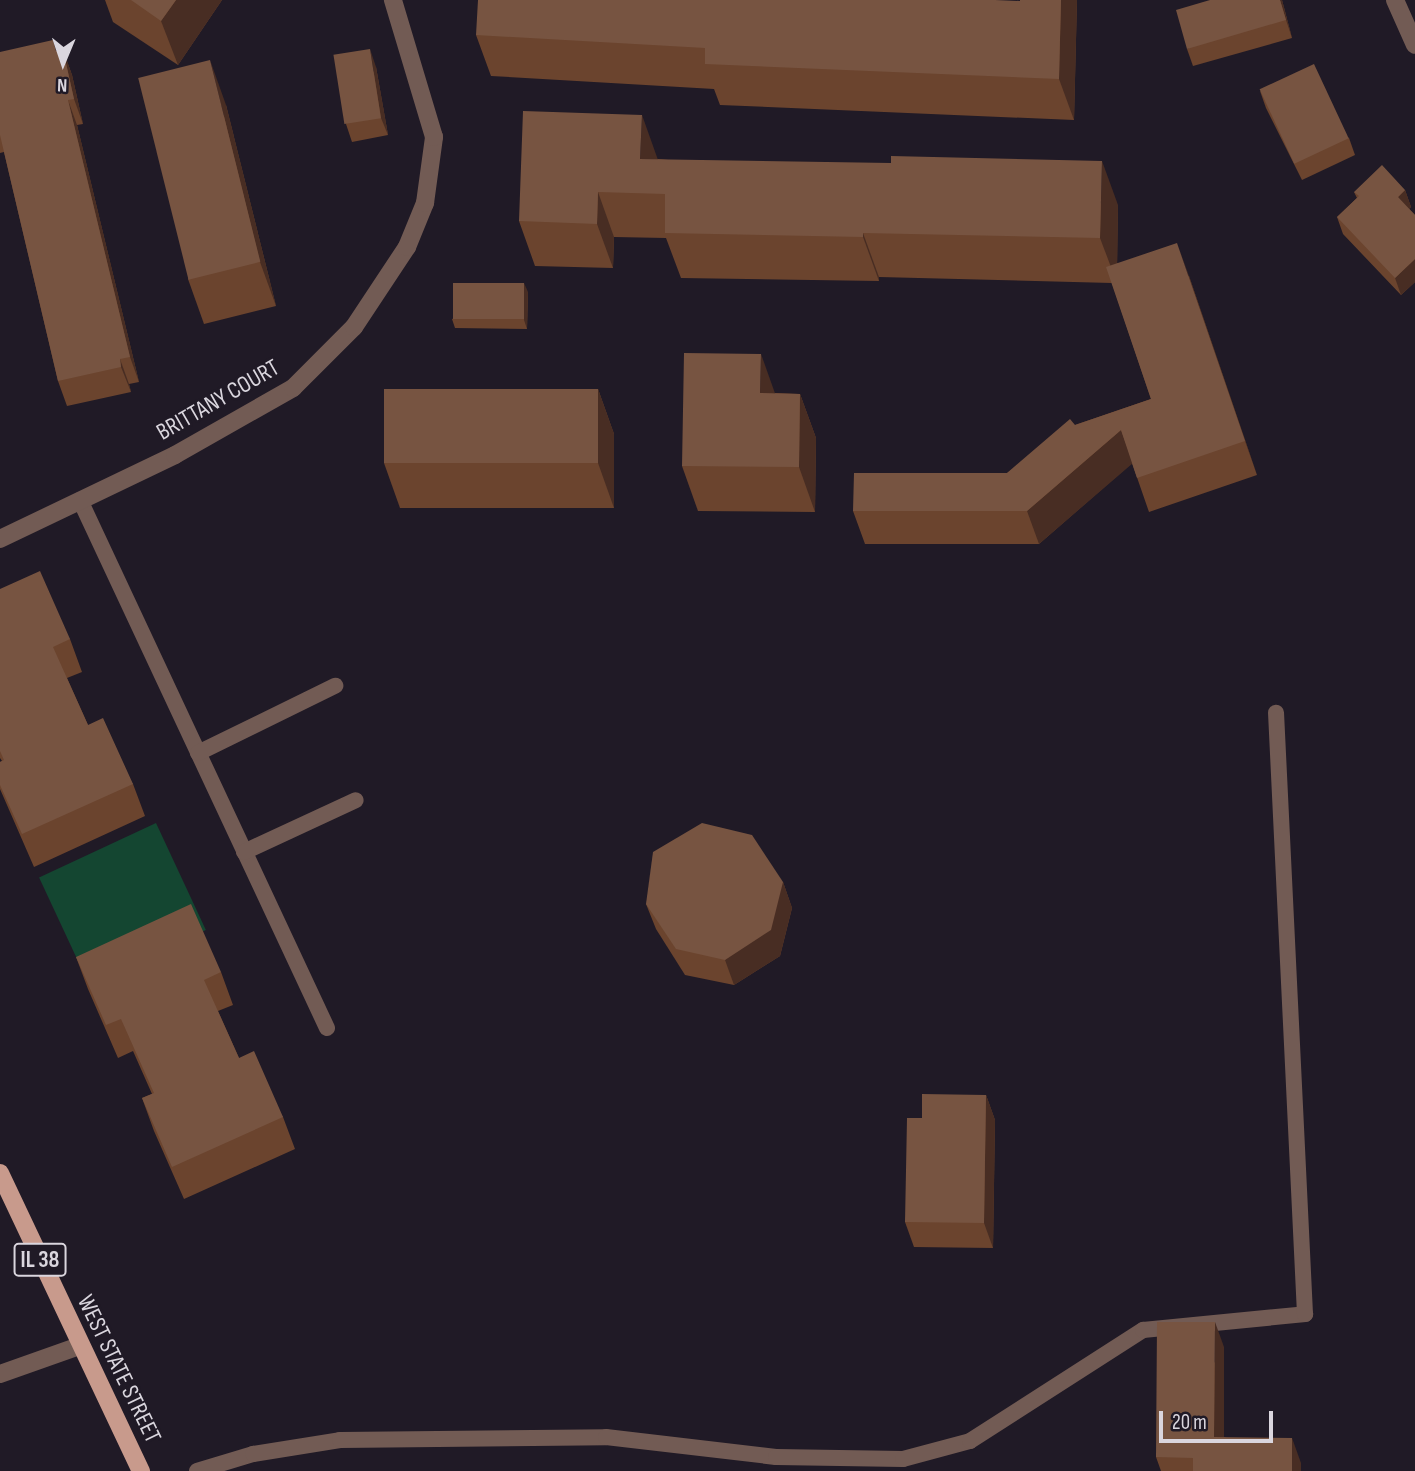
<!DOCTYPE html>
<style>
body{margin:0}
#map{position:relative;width:1415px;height:1471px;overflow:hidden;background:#201a26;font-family:"Sofia Sans Condensed",sans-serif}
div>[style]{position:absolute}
.green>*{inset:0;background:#144631;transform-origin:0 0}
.lane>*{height:16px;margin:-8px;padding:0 8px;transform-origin:8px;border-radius:8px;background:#725b54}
.street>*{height:18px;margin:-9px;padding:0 9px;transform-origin:9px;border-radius:9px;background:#725b54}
.primary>*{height:18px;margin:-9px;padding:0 9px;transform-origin:9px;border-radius:9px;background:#c89a8c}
.wall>*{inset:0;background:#6b442e}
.shaded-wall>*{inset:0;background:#482d23}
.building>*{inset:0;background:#775441;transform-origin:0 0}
span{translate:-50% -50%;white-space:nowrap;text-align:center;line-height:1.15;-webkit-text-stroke:5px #201a26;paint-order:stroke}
.shield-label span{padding:2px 5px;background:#201a26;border:2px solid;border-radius:5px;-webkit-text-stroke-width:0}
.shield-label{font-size:23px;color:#dad6de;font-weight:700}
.street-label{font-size:24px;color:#dad6de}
.north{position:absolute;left:28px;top:28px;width:70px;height:70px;-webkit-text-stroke:5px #201a26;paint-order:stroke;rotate:182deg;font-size:19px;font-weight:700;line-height:28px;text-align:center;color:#dad6de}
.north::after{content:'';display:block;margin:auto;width:24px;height:32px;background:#dad6de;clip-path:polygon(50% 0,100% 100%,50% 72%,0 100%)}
.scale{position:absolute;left:1159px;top:1411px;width:114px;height:32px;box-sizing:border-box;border:4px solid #dad6de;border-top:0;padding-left:9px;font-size:21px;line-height:24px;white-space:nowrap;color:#dad6de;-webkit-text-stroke:5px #201a26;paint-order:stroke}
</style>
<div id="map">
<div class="green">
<i style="left:156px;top:823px;width:118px;height:129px;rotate:65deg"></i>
</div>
<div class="lane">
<i style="left:80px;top:500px;width:583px;rotate:64.93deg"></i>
<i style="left:198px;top:753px;width:153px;rotate:-26.1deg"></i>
<i style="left:244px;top:852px;width:123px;rotate:-24.9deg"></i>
<i style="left:197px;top:1471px;width:59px;rotate:-16.9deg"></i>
<i style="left:253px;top:1454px;width:88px;rotate:-9.1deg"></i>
<i style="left:340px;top:1440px;width:266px;rotate:-0.6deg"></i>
<i style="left:606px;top:1437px;width:171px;rotate:6.7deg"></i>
<i style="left:776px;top:1457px;width:127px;rotate:0.9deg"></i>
<i style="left:903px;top:1459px;width:69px;rotate:-15deg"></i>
<i style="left:970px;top:1441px;width:206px;rotate:-32.7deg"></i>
<i style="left:1143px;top:1330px;width:163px;rotate:-5.6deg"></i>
<i style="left:1305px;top:1314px;width:602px;rotate:-92.76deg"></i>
</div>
<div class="street">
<i style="left:1395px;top:0;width:49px;rotate:66deg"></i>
<i style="left:0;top:539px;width:194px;rotate:-25.6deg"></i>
<i style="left:175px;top:455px;width:136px;rotate:-29.6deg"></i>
<i style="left:293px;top:388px;width:86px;rotate:-45deg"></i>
<i style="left:354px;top:327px;width:96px;rotate:-56.5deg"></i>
<i style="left:407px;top:247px;width:48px;rotate:-67.8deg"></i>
<i style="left:425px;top:203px;width:67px;rotate:-82.2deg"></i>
<i style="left:434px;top:137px;width:143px;rotate:-106.7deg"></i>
<i style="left:0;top:1374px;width:84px;rotate:-19.5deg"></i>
</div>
<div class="primary">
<i style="left:0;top:1173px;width:330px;rotate:64.7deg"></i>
</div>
<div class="wall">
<i style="clip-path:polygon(105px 0,222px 0,178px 65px,113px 22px)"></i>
<i style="clip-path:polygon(1020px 0,1077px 0,1074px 120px,720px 105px,714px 89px,491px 76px,476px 35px,1020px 1px)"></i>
<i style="clip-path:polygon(1282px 0,1292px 38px,1193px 66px,1187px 49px)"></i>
<i style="clip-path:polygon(63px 50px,72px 75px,83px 124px,77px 125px,139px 382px,129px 384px,131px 392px,67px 406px,58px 381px,4px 152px,0 153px,0 52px,57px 51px)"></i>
<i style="clip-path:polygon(376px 67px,388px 135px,352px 142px,346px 124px)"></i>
<i style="clip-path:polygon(1260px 91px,1349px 138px,1355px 155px,1302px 180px,1266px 108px)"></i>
<i style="clip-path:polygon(226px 105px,276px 306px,204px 324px,188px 279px)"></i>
<i style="clip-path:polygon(658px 159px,1118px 205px,1117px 263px,1189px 276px,1257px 475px,1149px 512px,1132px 463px,1039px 544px,865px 544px,853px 511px,1007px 473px,1075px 425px,1151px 399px,1112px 283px,879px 277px,879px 281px,681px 278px,666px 238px,614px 237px,613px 268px,535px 266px,519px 221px)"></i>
<i style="clip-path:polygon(1405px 190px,1411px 207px,1409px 209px,1415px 215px,1415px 282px,1401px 295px,1343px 234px,1337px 217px,1357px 198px,1354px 192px)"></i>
<i style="clip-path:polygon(528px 292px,527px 329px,455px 328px,452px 319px)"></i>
<i style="clip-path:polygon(598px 389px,614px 434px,614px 508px,400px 508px,384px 463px)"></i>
<i style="clip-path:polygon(775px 393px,800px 394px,816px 438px,815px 512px,698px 511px,682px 466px)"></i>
<i style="clip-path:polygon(0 589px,70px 639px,82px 672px,67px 678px,88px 725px,133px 784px,145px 816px,34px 867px,0 789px,0 762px,2px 761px,0 758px)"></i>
<i style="clip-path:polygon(783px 882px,792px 908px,780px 956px,734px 985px,685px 975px,656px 929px,646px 904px)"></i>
<i style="clip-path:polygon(76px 957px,221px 972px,233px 1005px,218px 1011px,239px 1058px,283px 1117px,295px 1149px,184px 1199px,154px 1131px,142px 1098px,152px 1094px,133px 1051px,118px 1058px,88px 989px)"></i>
<i style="clip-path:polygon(986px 1095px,995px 1120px,993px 1248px,914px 1247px,905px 1222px,922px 1118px)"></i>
<i style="clip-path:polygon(1224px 1347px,1224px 1437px,1301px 1463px,1301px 1471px,1161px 1471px,1156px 1457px)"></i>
</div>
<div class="shaded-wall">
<i style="clip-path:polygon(176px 0,222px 0,178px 65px,161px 21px)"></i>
<i style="clip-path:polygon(1061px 0,1077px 0,1074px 120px,1059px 79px)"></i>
<i style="clip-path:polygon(1280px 0,1282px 0,1292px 38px,1286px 20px)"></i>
<i style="clip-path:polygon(370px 49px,376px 67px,388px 135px,381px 118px)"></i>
<i style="clip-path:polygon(63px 50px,72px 75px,83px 124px,74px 99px)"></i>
<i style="clip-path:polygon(210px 60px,226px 105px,276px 306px,260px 262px)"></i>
<i style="clip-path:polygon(68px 100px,77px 125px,139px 382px,130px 357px)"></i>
<i style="clip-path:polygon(642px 115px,658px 160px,640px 159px)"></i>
<i style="clip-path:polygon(1102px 161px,1118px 205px,1117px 283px,1100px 238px)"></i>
<i style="clip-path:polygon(1405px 190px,1411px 207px,1404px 214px,1398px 197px)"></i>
<i style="clip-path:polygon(598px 192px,614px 237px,613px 268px,597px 224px)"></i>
<i style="clip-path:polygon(863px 233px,879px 277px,879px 281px,863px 237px)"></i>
<i style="clip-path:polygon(1177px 243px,1189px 276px,1257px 475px,1245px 441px)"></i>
<i style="clip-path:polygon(1415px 259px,1415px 282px,1401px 295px,1395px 278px)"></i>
<i style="clip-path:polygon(524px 283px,528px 292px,527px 329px,524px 320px)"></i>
<i style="clip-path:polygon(761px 354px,777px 399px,760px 393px)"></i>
<i style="clip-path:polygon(120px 359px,129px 384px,131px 392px,121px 367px)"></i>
<i style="clip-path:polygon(598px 389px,614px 434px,614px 508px,598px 463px)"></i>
<i style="clip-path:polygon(800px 394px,816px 438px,815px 512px,799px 467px)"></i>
<i style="clip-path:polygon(1121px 430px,1133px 463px,1039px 544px,1027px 511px)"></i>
<i style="clip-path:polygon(783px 882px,792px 908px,780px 956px,734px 985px,725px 960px)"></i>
<i style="clip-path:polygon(986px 1095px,995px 1120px,993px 1248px,984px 1223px)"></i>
<i style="clip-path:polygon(1215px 1322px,1224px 1347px,1224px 1462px,1214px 1437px)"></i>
<i style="clip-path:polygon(1292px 1438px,1301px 1463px,1301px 1471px,1292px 1471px)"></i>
</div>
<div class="building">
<i style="clip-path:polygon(131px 0,176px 0,161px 21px)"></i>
<i style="clip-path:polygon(478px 0,995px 0,1020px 1px,1020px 0,1061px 0,1059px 79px,705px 64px,705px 48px,476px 35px)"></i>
<i style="clip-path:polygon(1210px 0,1280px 0,1286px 20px,1187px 49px,1176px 10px)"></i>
<i style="clip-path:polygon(53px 40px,56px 51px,63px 50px,74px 99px,68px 100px,130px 357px,120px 359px,121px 367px,58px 381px,0 135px,0 52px)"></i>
<i style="left:370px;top:49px;width:70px;height:37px;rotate:81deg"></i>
<i style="left:210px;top:60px;width:208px;height:74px;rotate:76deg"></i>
<i style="left:1314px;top:64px;width:82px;height:60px;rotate:65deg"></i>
<i style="clip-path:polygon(523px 111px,642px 115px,640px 159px,891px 163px,891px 156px,1102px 161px,1100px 238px,863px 233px,863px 237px,665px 233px,665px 194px,598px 192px,597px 224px,519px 221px)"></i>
<i style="clip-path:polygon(1382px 165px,1405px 190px,1398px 197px,1415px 215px,1415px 259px,1395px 278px,1337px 217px,1359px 196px,1354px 192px)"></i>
<i style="clip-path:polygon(1177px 243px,1245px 441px,1137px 478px,1121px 430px,1027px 511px,853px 511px,854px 473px,1007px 473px,1070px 419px,1075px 425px,1151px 399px,1106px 267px)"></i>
<i style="left:453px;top:283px;width:71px;height:36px"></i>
<i style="clip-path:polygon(684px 353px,761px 354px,760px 393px,800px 394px,799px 467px,682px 466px)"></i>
<i style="left:598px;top:389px;width:74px;height:214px;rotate:90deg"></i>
<i style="clip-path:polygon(40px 571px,70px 639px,53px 647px,88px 725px,103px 718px,133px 784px,22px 834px,0 785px,0 762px,4px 760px,0 751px,0 589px)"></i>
<i style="clip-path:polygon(702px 823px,752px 835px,783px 882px,771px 930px,725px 960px,676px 949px,646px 904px,653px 852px)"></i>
<i style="clip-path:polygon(191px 904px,221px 972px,204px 980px,239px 1058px,254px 1051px,283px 1117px,172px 1167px,142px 1098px,154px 1093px,121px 1019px,106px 1025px,76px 957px)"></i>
<i style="clip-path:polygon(922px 1094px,986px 1095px,984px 1223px,905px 1222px,907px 1118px,922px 1118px)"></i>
<i style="clip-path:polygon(1157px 1322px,1215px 1322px,1214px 1437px,1292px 1438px,1292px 1471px,1193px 1471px,1193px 1458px,1156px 1457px)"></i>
</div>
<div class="shield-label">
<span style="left:40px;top:1260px">IL 38</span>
</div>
<div class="street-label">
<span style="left:218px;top:400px;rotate:-30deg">BRITTANY COURT</span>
<span style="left:119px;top:1369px;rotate:64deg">WEST STATE STREET</span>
</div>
<div class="north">N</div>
<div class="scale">20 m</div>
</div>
